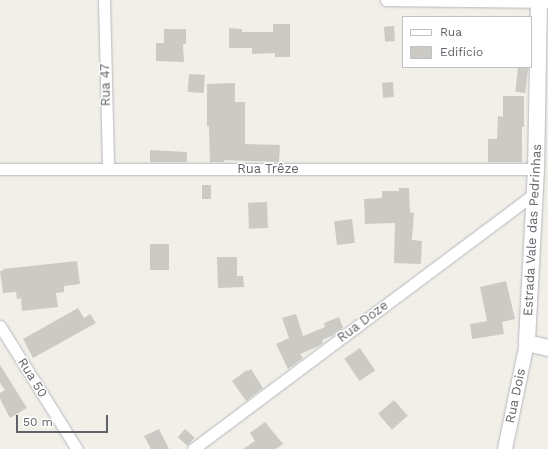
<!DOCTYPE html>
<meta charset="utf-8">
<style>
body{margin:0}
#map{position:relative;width:548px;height:449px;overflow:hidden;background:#f1efe8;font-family:"Work Sans",sans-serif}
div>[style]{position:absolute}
.building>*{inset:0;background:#cccac5;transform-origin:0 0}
.roads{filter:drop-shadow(0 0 1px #b5b8bc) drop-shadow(0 0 1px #b5b8bc)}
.minor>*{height:11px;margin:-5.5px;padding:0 5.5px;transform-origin:5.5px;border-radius:5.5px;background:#fff}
.tertiary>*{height:14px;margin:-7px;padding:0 7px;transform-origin:7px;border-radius:7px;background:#fff}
.secondary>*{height:16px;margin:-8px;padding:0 8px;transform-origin:8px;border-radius:8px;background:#fff}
span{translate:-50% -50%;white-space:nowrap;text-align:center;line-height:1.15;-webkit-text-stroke:3px #fff;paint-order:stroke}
.street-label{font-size:13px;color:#5f6368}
.legend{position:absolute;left:402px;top:16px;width:130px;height:52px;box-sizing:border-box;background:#fff;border:1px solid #bfc1c3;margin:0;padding:5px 7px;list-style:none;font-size:12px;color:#5f6368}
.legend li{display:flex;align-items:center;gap:8px;height:20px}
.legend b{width:20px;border:1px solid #bfc1c3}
.scale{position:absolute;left:16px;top:415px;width:92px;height:18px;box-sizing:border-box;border:2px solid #5f6368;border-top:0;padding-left:5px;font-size:12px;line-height:14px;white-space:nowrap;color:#5f6368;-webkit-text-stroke:3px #fff;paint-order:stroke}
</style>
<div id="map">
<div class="building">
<i style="clip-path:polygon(273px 24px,290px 24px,290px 57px,275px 57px,275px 53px,252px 54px,252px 48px,229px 48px,229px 28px,242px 29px,242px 32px,273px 32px)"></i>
<i style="left:394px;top:26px;width:15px;height:10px;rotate:86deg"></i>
<i style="clip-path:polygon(164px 29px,186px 29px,186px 44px,183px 44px,184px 62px,156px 61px,156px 43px,164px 43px)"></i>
<i style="left:518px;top:67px;width:10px;height:25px;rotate:6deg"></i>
<i style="left:189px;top:74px;width:16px;height:18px;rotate:4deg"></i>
<i style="left:393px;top:82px;width:15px;height:11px;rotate:86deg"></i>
<i style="clip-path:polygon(235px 83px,235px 102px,245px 102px,245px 144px,280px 145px,279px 162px,224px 160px,224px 162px,210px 162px,209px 126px,207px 126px,207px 84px)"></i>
<i style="clip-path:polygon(503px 96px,524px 96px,524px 127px,522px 127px,522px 162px,488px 162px,488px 139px,497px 139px,498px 116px,503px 117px)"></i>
<i style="clip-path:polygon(150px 150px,187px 152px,187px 162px,150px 162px)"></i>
<i style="left:202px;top:185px;width:9px;height:14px"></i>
<i style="clip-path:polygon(399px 188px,409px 188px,410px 212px,414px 213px,412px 240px,422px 241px,421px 264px,394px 263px,395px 223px,365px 224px,364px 199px,382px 198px,382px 191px,399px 191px)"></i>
<i style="left:267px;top:202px;width:26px;height:19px;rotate:88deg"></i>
<i style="left:352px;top:219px;width:24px;height:18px;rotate:83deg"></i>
<i style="left:150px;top:244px;width:19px;height:26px"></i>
<i style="clip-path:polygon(217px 257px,237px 257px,237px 276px,243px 276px,244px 287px,218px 288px)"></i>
<i style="clip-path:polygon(77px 261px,80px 284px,64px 286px,64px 292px,56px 293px,58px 307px,22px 311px,21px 298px,17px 299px,16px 292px,3px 293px,0 271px,3px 271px,3px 269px)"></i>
<i style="clip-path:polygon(506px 281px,515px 319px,502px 322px,504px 334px,472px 339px,470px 324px,487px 321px,480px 287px)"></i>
<i style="clip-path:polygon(78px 308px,84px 318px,90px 314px,96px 323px,33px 358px,23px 339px)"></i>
<i style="clip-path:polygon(296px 314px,303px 336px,325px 327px,324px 323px,339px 317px,343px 328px,334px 335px,322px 340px,323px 343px,319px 346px,300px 354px,303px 358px,288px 369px,276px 344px,289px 338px,282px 318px)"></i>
<i style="left:360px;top:348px;width:27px;height:19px;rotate:56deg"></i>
<i style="clip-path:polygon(0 365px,27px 408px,10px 418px,0 399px,0 393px,5px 390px,0 383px)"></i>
<i style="clip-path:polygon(251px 369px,263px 388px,246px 401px,232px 381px,247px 370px,248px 371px)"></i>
<i style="left:394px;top:400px;width:21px;height:21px;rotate:49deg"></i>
<i style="clip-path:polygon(265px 422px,283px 444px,276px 449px,243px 449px,255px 441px,250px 433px)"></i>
<i style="clip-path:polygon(159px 429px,169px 449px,151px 449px,144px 436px)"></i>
<i style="left:185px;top:429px;width:13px;height:11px;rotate:42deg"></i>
</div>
<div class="roads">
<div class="minor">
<i style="left:104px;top:0;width:169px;rotate:88.6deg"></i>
<i style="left:386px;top:0;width:162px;rotate:0.7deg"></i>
<i style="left:0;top:169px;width:536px"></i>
<i style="left:0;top:326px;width:145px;rotate:58deg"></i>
<i style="left:193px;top:449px;width:426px;rotate:-36.8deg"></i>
</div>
<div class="tertiary">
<i style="left:505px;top:449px;width:108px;rotate:-78.3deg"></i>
</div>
<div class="secondary">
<i style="left:539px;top:0;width:169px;rotate:91deg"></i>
<i style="left:536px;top:169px;width:174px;rotate:93deg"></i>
<i style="left:527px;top:343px;width:22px;rotate:13deg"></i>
</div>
</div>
<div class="street-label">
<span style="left:106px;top:85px;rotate:-91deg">Rua 47</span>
<span style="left:268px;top:169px">Rua Trêze</span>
<span style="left:533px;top:230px;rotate:-87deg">Estrada Vale das Pedrinhas</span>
<span style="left:363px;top:322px;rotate:-37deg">Rua Doze</span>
<span style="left:32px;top:378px;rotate:58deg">Rua 50</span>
<span style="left:516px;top:396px;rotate:-78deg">Rua Dois</span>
</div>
<ul class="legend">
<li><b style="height:5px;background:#fff"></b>Rua</li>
<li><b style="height:11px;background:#cccac5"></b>Edifício</li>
</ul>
<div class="scale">50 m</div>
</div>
